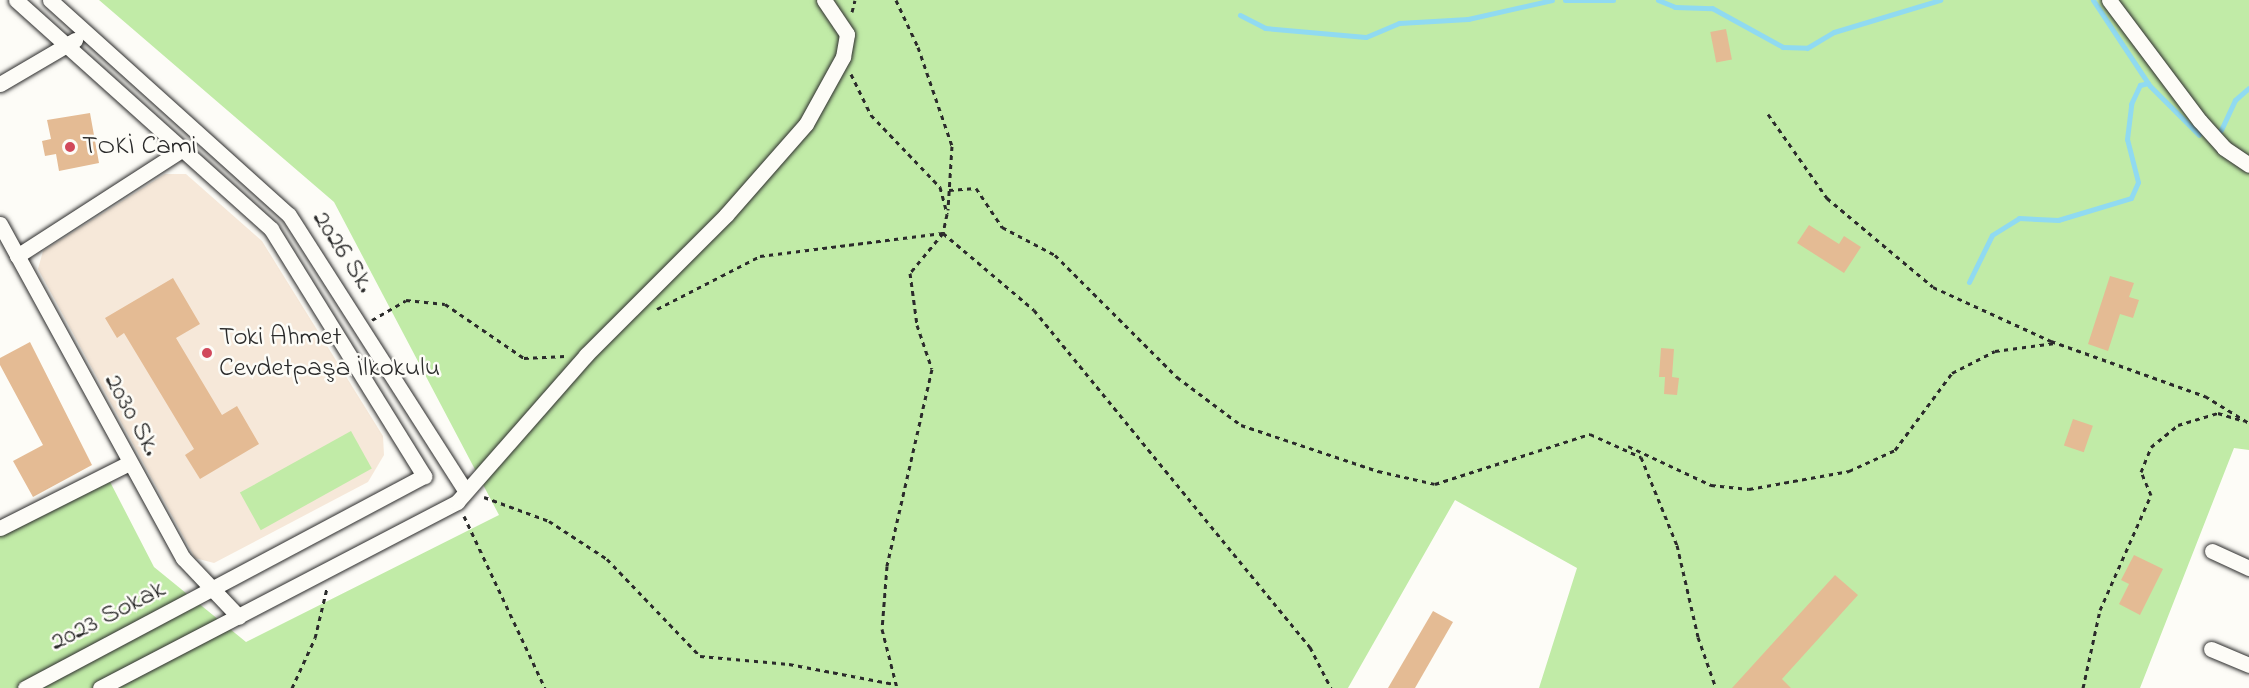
<!DOCTYPE html>
<meta charset="utf-8">
<style>
body{margin:0}
#map{position:relative;width:2249px;height:688px;overflow:hidden;background:#fdfcf7;font-family:"Indie Flower",sans-serif}
div>[style]{position:absolute}
.built>*{inset:0;background:#f6e8d9}
.green>*{inset:0;background:#c1eba7;transform-origin:0 0}
.stream>*{height:5px;margin:-2.5px;padding:0 2.5px;transform-origin:2.5px;border-radius:2.5px;background:#90daf1}
.building>*{inset:0;background:#e4bb94;transform-origin:0 0}
.path>*{height:3px;margin-top:-1.5px;transform-origin:0;background:repeating-linear-gradient(90deg,#2b2b2b 0 4.5px,transparent 0 9px)}
.roads{filter:drop-shadow(0 0 2px #2b2b2b) drop-shadow(0 0 2px #2b2b2b)}
.minor>*{height:15px;margin:-7.5px;padding:0 7.5px;transform-origin:7.5px;border-radius:7.5px;background:#fdfcf7}
.dots>*{width:16px;height:16px;translate:-50% -50%;box-sizing:border-box;border:3px solid #fdfcf7;border-radius:50%}
span{translate:-50% -50%;white-space:nowrap;text-align:center;line-height:1.15;-webkit-text-stroke:5px #fdfcf7;paint-order:stroke}
.poi-label{font-size:27px;color:#2b2b2b}
.left{translate:0 -50%;text-align:left}
.street-label{font-size:27px;color:#2b2b2b}
</style>
<div id="map">
<div class="built">
<i style="clip-path:polygon(165px 174px,186px 174px,262px 241px,383px 436px,384px 455px,368px 482px,214px 563px,195px 558px,38px 269px,43px 251px)"></i>
</div>
<div class="green">
<i style="clip-path:polygon(99px 0,2249px 0,2249px 450px,2234px 448px,2140px 688px,1539px 688px,1577px 568px,1455px 500px,1348px 688px,0 688px,0 528px,106px 474px,154px 567px,246px 642px,499px 515px,334px 202px)"></i>
<i style="left:351px;top:431px;width:43px;height:127px;rotate:61deg"></i>
</div>
<div class="stream">
<i style="left:1565px;top:0;width:48px"></i>
<i style="left:1658px;top:0;width:18px;rotate:22deg"></i>
<i style="left:1675px;top:7px;width:37px;rotate:2deg"></i>
<i style="left:1712px;top:8px;width:81px;rotate:28.8deg"></i>
<i style="left:1783px;top:47px;width:24px;rotate:2deg"></i>
<i style="left:1807px;top:48px;width:31px;rotate:-31deg"></i>
<i style="left:1834px;top:32px;width:111px;rotate:-16.8deg"></i>
<i style="left:2093px;top:0;width:103px;rotate:56.5deg"></i>
<i style="left:2150px;top:86px;width:69px;rotate:45deg"></i>
<i style="left:1240px;top:15px;width:28px;rotate:27deg"></i>
<i style="left:1265px;top:28px;width:101px;rotate:5.1deg"></i>
<i style="left:1366px;top:37px;width:36px;rotate:-23deg"></i>
<i style="left:1399px;top:23px;width:69px;rotate:-3.3deg"></i>
<i style="left:1468px;top:19px;width:86px;rotate:-12.7deg"></i>
<i style="left:2221px;top:130px;width:33px;rotate:-65deg"></i>
<i style="left:2235px;top:100px;width:18px;rotate:-41deg"></i>
<i style="left:1969px;top:282px;width:52px;rotate:-63.9deg"></i>
<i style="left:1992px;top:235px;width:32px;rotate:-32deg"></i>
<i style="left:2019px;top:218px;width:39px;rotate:3deg"></i>
<i style="left:2058px;top:220px;width:76px;rotate:-16.8deg"></i>
<i style="left:2131px;top:198px;width:17px;rotate:-66deg"></i>
<i style="left:2138px;top:182px;width:44px;rotate:-104.3deg"></i>
<i style="left:2127px;top:139px;width:35px;rotate:-83deg"></i>
<i style="left:2131px;top:104px;width:21px;rotate:-65deg"></i>
<i style="left:2140px;top:85px;width:8px;rotate:-14deg"></i>
</div>
<div class="building">
<i style="left:1726px;top:29px;width:31px;height:16px;rotate:79deg"></i>
<i style="clip-path:polygon(90px 113px,99px 163px,59px 171px,56px 154px,45px 156px,42px 141px,51px 139px,47px 120px)"></i>
<i style="clip-path:polygon(1809px 225px,1839px 244px,1844px 236px,1861px 247px,1844px 273px,1797px 243px)"></i>
<i style="clip-path:polygon(2110px 276px,2134px 283px,2129px 297px,2139px 300px,2133px 318px,2120px 314px,2108px 351px,2088px 344px)"></i>
<i style="clip-path:polygon(173px 278px,200px 324px,176px 338px,222px 415px,237px 406px,259px 444px,200px 479px,185px 455px,194px 449px,124px 333px,117px 338px,105px 318px)"></i>
<i style="clip-path:polygon(30px 342px,92px 465px,33px 497px,13px 461px,43px 445px,0 365px,0 358px)"></i>
<i style="clip-path:polygon(1661px 348px,1674px 349px,1672px 377px,1679px 378px,1677px 395px,1664px 394px,1665px 377px,1659px 377px)"></i>
<i style="left:2073px;top:419px;width:21px;height:28px;rotate:19deg"></i>
<i style="clip-path:polygon(2134px 555px,2163px 569px,2140px 615px,2119px 604px,2129px 584px,2121px 580px)"></i>
<i style="clip-path:polygon(1835px 575px,1858px 595px,1782px 679px,1791px 688px,1732px 688px)"></i>
<i style="clip-path:polygon(1433px 611px,1453px 622px,1415px 688px,1388px 688px)"></i>
</div>
<div class="path">
<i style="left:896px;top:0;width:52px;rotate:64.9deg"></i>
<i style="left:918px;top:47px;width:105px;rotate:71deg"></i>
<i style="left:952px;top:146px;width:64px;rotate:93.6deg"></i>
<i style="left:852px;top:12px;width:12px;rotate:-76deg"></i>
<i style="left:851px;top:74px;width:46px;rotate:64deg"></i>
<i style="left:871px;top:115px;width:100px;rotate:46.2deg"></i>
<i style="left:940px;top:187px;width:28px;rotate:75deg"></i>
<i style="left:947px;top:214px;width:19px;rotate:102deg"></i>
<i style="left:943px;top:233px;width:52px;rotate:129.5deg"></i>
<i style="left:910px;top:273px;width:52px;rotate:82.3deg"></i>
<i style="left:917px;top:325px;width:46px;rotate:71.2deg"></i>
<i style="left:932px;top:369px;width:202px;rotate:102.9deg"></i>
<i style="left:887px;top:566px;width:63px;rotate:94.5deg"></i>
<i style="left:882px;top:629px;width:61px;rotate:75.7deg"></i>
<i style="left:1768px;top:114px;width:103px;rotate:54.9deg"></i>
<i style="left:1827px;top:198px;width:138px;rotate:40deg"></i>
<i style="left:1933px;top:287px;width:130px;rotate:24.6deg"></i>
<i style="left:2051px;top:341px;width:164px;rotate:19.7deg"></i>
<i style="left:2205px;top:396px;width:52px;rotate:31.5deg"></i>
<i style="left:949px;top:190px;width:27px;rotate:-4deg"></i>
<i style="left:976px;top:188px;width:47px;rotate:56.3deg"></i>
<i style="left:1002px;top:227px;width:60px;rotate:27.8deg"></i>
<i style="left:1055px;top:255px;width:173px;rotate:45deg"></i>
<i style="left:1177px;top:377px;width:80px;rotate:36.9deg"></i>
<i style="left:1241px;top:425px;width:145px;rotate:18.6deg"></i>
<i style="left:1378px;top:471px;width:58px;rotate:12.8deg"></i>
<i style="left:1435px;top:484px;width:163px;rotate:-17.9deg"></i>
<i style="left:1590px;top:434px;width:56px;rotate:24.3deg"></i>
<i style="left:1641px;top:457px;width:95px;rotate:67.8deg"></i>
<i style="left:1677px;top:545px;width:94px;rotate:77.1deg"></i>
<i style="left:1698px;top:637px;width:54px;rotate:70.6deg"></i>
<i style="left:657px;top:309px;width:116px;rotate:-27.2deg"></i>
<i style="left:760px;top:256px;width:184px;rotate:-7.2deg"></i>
<i style="left:943px;top:233px;width:119px;rotate:40.2deg"></i>
<i style="left:1034px;top:310px;width:436px;rotate:50.7deg"></i>
<i style="left:1310px;top:647px;width:46px;rotate:62.9deg"></i>
<i style="left:372px;top:320px;width:39px;rotate:-30deg"></i>
<i style="left:406px;top:300px;width:39px;rotate:6deg"></i>
<i style="left:445px;top:304px;width:96px;rotate:34.4deg"></i>
<i style="left:524px;top:358px;width:41px;rotate:-2.8deg"></i>
<i style="left:1628px;top:446px;width:92px;rotate:25.2deg"></i>
<i style="left:1711px;top:485px;width:38px;rotate:6deg"></i>
<i style="left:1749px;top:489px;width:102px;rotate:-10.2deg"></i>
<i style="left:1849px;top:471px;width:51px;rotate:-24.5deg"></i>
<i style="left:1895px;top:450px;width:96px;rotate:-53.5deg"></i>
<i style="left:1952px;top:373px;width:48px;rotate:-27.1deg"></i>
<i style="left:1995px;top:351px;width:61px;rotate:-7.6deg"></i>
<i style="left:484px;top:497px;width:69px;rotate:20.3deg"></i>
<i style="left:549px;top:521px;width:69px;rotate:33.2deg"></i>
<i style="left:607px;top:559px;width:134px;rotate:46.2deg"></i>
<i style="left:700px;top:656px;width:89px;rotate:5.1deg"></i>
<i style="left:789px;top:664px;width:107px;rotate:10.8deg"></i>
<i style="left:464px;top:516px;width:190px;rotate:64.8deg"></i>
<i style="left:292px;top:688px;width:55px;rotate:-65.3deg"></i>
<i style="left:315px;top:638px;width:51px;rotate:-76.5deg"></i>
<i style="left:2083px;top:688px;width:80px;rotate:-77.7deg"></i>
<i style="left:2100px;top:610px;width:126px;rotate:-66.1deg"></i>
<i style="left:2151px;top:495px;width:25px;rotate:-113deg"></i>
<i style="left:2141px;top:472px;width:27px;rotate:-68deg"></i>
<i style="left:2151px;top:447px;width:35px;rotate:-39deg"></i>
<i style="left:2178px;top:425px;width:42px;rotate:-16.7deg"></i>
<i style="left:2218px;top:413px;width:27px;rotate:17deg"></i>
</div>
<div class="roads">
<div class="minor">
<i style="left:16px;top:0;width:343px;rotate:41.9deg"></i>
<i style="left:271px;top:229px;width:291px;rotate:58.2deg"></i>
<i style="left:424px;top:476px;width:452px;rotate:152deg"></i>
<i style="left:50px;top:0;width:321px;rotate:42deg"></i>
<i style="left:289px;top:215px;width:326px;rotate:57.4deg"></i>
<i style="left:2109px;top:0;width:151px;rotate:53.1deg"></i>
<i style="left:2200px;top:121px;width:36px;rotate:48deg"></i>
<i style="left:2224px;top:148px;width:30px;rotate:34deg"></i>
<i style="left:0;top:84px;width:87px;rotate:-30.4deg"></i>
<i style="left:0;top:224px;width:381px;rotate:61.3deg"></i>
<i style="left:183px;top:558px;width:81px;rotate:46.5deg"></i>
<i style="left:17px;top:256px;width:197px;rotate:-32.8deg"></i>
<i style="left:0;top:528px;width:144px;rotate:-26.7deg"></i>
<i style="left:2212px;top:551px;width:41px;rotate:24.7deg"></i>
<i style="left:2211px;top:649px;width:41px;rotate:22.8deg"></i>
<i style="left:100px;top:688px;width:403px;rotate:-27.5deg"></i>
<i style="left:457px;top:502px;width:196px;rotate:-48.7deg"></i>
<i style="left:586px;top:355px;width:198px;rotate:-45deg"></i>
<i style="left:726px;top:215px;width:121px;rotate:-48.7deg"></i>
<i style="left:806px;top:124px;width:77px;rotate:-61.1deg"></i>
<i style="left:843px;top:57px;width:23px;rotate:-80deg"></i>
<i style="left:847px;top:34px;width:41px;rotate:-124.1deg"></i>
</div>
</div>
<div class="dots">
<i style="left:70px;top:147px;background:#d1495b"></i>
<i style="left:207px;top:353px;background:#d1495b"></i>
</div>
<div class="poi-label">
<span class="left" style="left:82px;top:147px">TOKİ Cami</span>
<span class="left" style="left:219px;top:353px">Toki Ahmet<br>Cevdetpaşa İlkokulu</span>
</div>
<div class="street-label">
<span style="left:343px;top:252px;rotate:57deg">2026 Sk.</span>
<span style="left:132px;top:415px;rotate:61deg">2030 Sk.</span>
<span style="left:108px;top:616px;rotate:-27deg">2023 Sokak</span>
</div>
</div>
